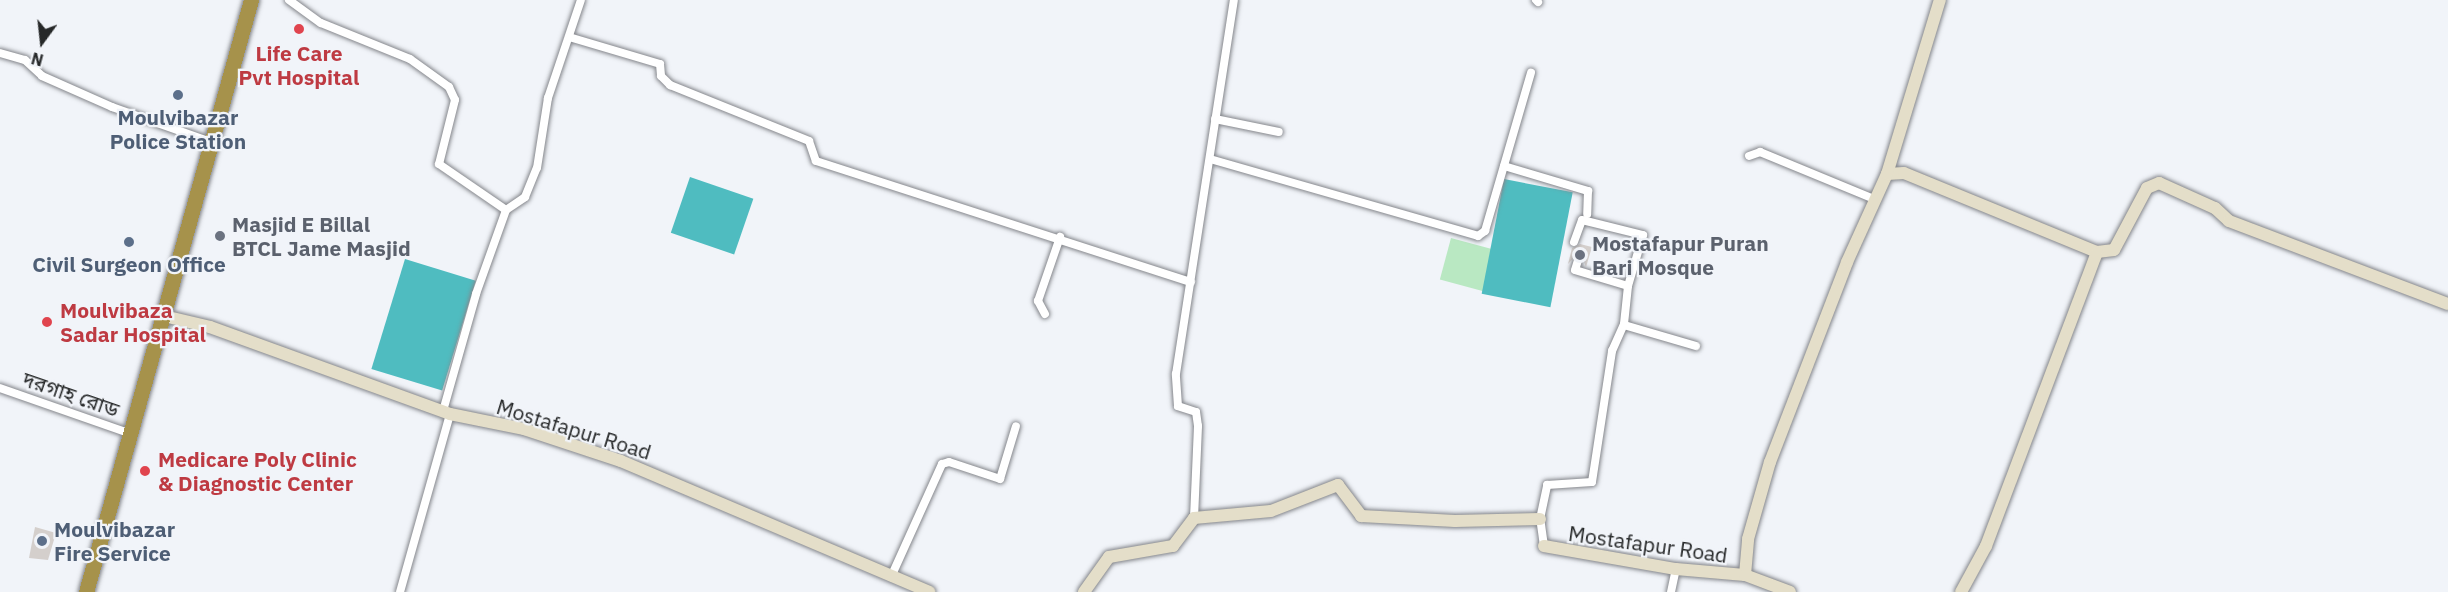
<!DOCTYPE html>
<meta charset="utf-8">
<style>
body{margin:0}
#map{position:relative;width:2448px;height:592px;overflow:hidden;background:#f1f4f9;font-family:"IBM Plex Sans","Noto Sans Bengali",sans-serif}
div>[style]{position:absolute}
.green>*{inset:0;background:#b9e8c2;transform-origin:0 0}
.water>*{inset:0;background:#4fbcc0;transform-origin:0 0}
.building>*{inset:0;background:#d4cfcc}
.roads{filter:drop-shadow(0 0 2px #84868b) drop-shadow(0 0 2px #84868b)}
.street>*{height:8px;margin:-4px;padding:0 4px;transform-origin:4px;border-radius:4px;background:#fff}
.secondary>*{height:12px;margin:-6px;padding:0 6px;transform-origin:6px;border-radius:6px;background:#e4dec9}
.highway>*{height:15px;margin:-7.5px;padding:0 7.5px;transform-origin:7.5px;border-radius:7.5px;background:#a6924b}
.dots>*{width:16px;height:16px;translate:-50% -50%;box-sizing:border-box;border:3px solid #f1f4f9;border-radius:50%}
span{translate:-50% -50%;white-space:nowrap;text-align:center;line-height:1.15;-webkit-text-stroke:4.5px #f1f4f9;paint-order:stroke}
.health-label{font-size:21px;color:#be3a42;font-weight:700}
.left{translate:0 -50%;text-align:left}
.service-label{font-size:21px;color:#4e5e75;font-weight:700}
.worship-label{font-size:21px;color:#5b616d;font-weight:700}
.street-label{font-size:21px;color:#262829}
.north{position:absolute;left:12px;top:12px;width:60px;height:60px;-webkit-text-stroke:4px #f1f4f9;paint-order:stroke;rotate:195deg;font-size:16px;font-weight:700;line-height:24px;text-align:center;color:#262829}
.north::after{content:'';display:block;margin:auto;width:21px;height:27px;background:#262829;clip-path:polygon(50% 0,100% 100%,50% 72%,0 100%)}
</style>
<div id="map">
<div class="green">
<i style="left:1451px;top:238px;width:46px;height:43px;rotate:15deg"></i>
</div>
<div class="water">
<i style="left:690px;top:177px;width:67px;height:59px;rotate:19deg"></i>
<i style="left:1504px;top:179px;width:70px;height:117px;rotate:11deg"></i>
<i style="left:405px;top:259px;width:74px;height:115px;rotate:17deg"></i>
</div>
<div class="building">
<i style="clip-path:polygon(1580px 244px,1592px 247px,1586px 267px,1580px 251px,1568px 264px,1572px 248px)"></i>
<i style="clip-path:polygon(35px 527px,56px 533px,48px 560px,29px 558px)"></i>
</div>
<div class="roads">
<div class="street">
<i style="left:289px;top:0;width:39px;rotate:36deg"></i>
<i style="left:321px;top:23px;width:96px;rotate:22deg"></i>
<i style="left:410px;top:59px;width:48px;rotate:35.7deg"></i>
<i style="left:449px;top:87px;width:14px;rotate:65deg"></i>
<i style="left:455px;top:100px;width:66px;rotate:104deg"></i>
<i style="left:439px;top:164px;width:81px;rotate:34.5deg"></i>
<i style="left:1536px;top:0;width:3px;rotate:45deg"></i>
<i style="left:569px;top:37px;width:95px;rotate:16.5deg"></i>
<i style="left:660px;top:64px;width:12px;rotate:85deg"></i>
<i style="left:661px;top:76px;width:13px;rotate:45deg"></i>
<i style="left:670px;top:85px;width:150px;rotate:21.9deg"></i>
<i style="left:809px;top:141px;width:21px;rotate:71deg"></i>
<i style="left:816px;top:161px;width:394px;rotate:17.9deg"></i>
<i style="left:0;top:53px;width:26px;rotate:16deg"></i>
<i style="left:25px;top:60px;width:23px;rotate:43deg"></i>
<i style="left:42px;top:76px;width:77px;rotate:23.9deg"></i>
<i style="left:112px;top:107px;width:105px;rotate:19.5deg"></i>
<i style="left:1215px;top:119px;width:65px;rotate:11.5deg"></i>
<i style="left:1749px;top:156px;width:12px;rotate:-20deg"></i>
<i style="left:1760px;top:152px;width:123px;rotate:22.4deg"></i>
<i style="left:1210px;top:159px;width:279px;rotate:16deg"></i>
<i style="left:1478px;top:236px;width:9px;rotate:-36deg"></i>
<i style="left:1485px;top:231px;width:165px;rotate:-73.8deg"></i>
<i style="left:1504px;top:166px;width:88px;rotate:16.6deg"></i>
<i style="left:1588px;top:191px;width:23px;rotate:92deg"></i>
<i style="left:1574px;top:242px;width:23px;rotate:-70deg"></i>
<i style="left:1582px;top:220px;width:63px;rotate:13.8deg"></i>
<i style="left:1643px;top:235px;width:53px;rotate:106.4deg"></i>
<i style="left:1045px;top:314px;width:15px;rotate:-118deg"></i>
<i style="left:1038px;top:301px;width:68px;rotate:-71deg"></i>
<i style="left:1624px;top:325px;width:75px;rotate:16.3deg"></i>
<i style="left:0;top:388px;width:139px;rotate:19.3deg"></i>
<i style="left:443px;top:411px;width:122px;rotate:-74.2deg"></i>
<i style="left:476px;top:294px;width:89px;rotate:-70.3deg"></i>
<i style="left:506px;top:210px;width:23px;rotate:-34deg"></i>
<i style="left:525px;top:197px;width:31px;rotate:-68deg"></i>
<i style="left:537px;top:168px;width:71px;rotate:-81.1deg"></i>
<i style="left:548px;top:98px;width:103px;rotate:-71.4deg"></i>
<i style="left:1194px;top:518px;width:92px;rotate:-87.5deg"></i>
<i style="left:1198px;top:426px;width:14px;rotate:-98deg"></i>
<i style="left:1196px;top:412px;width:19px;rotate:-162deg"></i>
<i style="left:1178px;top:406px;width:32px;rotate:-94deg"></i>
<i style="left:1176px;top:374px;width:378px;rotate:-81.2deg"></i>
<i style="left:1544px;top:546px;width:27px;rotate:-98deg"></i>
<i style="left:1540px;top:519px;width:35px;rotate:-78deg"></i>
<i style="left:1547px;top:485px;width:45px;rotate:-3.8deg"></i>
<i style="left:1592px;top:482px;width:133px;rotate:-81.3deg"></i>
<i style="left:1612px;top:351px;width:30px;rotate:-66deg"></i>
<i style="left:1624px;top:324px;width:38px;rotate:-84deg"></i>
<i style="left:1628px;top:286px;width:55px;rotate:-163.2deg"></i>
<i style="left:1575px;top:270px;width:14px;rotate:-73deg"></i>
<i style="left:891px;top:577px;width:124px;rotate:-65.7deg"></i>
<i style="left:942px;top:464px;width:7px;rotate:-16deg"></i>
<i style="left:949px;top:462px;width:54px;rotate:18.4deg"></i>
<i style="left:1000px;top:479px;width:55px;rotate:-73.2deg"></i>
<i style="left:400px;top:592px;width:185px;rotate:-74.3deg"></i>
<i style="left:1671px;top:592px;width:24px;rotate:-78deg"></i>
</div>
<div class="secondary">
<i style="left:1887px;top:174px;width:17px;rotate:-3deg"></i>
<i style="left:1904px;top:173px;width:209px;rotate:22.3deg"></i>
<i style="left:2097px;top:252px;width:17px;rotate:-7deg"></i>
<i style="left:2114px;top:250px;width:70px;rotate:-62deg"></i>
<i style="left:2147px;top:188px;width:13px;rotate:-23deg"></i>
<i style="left:2159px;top:183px;width:61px;rotate:24.1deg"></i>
<i style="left:2215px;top:208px;width:19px;rotate:43deg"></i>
<i style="left:2229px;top:221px;width:234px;rotate:20.8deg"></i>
<i style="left:164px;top:316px;width:47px;rotate:13.4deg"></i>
<i style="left:210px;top:327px;width:255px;rotate:19.9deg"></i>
<i style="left:450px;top:414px;width:76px;rotate:11.5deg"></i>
<i style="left:524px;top:429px;width:102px;rotate:18.3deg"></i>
<i style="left:621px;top:461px;width:335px;rotate:23deg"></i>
<i style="left:1544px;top:546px;width:134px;rotate:9.9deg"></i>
<i style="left:1676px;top:569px;width:69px;rotate:5deg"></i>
<i style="left:1745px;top:575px;width:36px;rotate:-85deg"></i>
<i style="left:1748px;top:539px;width:80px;rotate:-74.1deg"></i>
<i style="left:1770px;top:462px;width:214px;rotate:-68.9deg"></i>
<i style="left:1847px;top:262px;width:97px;rotate:-65.6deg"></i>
<i style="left:1887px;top:174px;width:182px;rotate:-73.1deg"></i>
<i style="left:1745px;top:575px;width:48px;rotate:20.7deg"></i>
<i style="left:1084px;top:592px;width:43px;rotate:-54.5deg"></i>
<i style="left:1109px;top:557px;width:65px;rotate:-9.8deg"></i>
<i style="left:1173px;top:546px;width:35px;rotate:-53deg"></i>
<i style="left:1194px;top:518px;width:77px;rotate:-5.2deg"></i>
<i style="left:1271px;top:511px;width:72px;rotate:-21.2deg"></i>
<i style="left:1338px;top:485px;width:39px;rotate:53deg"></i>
<i style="left:1361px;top:516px;width:94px;rotate:3deg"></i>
<i style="left:1455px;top:521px;width:85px;rotate:-1.3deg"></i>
<i style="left:1961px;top:592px;width:52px;rotate:-61.5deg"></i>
<i style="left:1986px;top:546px;width:314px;rotate:-69.3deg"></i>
</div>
<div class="highway">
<i style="left:86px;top:592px;width:615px;rotate:-74.43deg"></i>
</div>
</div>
<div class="dots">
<i style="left:299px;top:29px;background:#e0444e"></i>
<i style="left:178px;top:95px;background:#5c6f8a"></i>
<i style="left:220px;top:236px;background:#6b7280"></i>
<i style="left:129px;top:242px;background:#5c6f8a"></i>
<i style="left:1580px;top:255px;background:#6b7280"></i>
<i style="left:47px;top:322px;background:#e0444e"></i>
<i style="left:145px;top:471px;background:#e0444e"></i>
<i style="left:42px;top:541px;background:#5c6f8a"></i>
</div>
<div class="health-label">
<span style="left:299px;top:65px">Life Care<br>Pvt Hospital</span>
<span class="left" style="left:60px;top:322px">Moulvibaza<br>Sadar Hospital</span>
<span class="left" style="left:158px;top:471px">Medicare Poly Clinic<br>&amp; Diagnostic Center</span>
</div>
<div class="service-label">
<span style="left:178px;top:129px">Moulvibazar<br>Police Station</span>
<span style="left:129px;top:264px">Civil Surgeon Office</span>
<span class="left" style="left:54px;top:541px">Moulvibazar<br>Fire Service</span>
</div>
<div class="worship-label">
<span class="left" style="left:232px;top:236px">Masjid E Billal<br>BTCL Jame Masjid</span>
<span class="left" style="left:1592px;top:255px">Mostafapur Puran<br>Bari Mosque</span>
</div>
<div class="street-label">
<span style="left:71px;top:394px;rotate:19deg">দরগাহ রোড</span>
<span style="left:574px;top:429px;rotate:17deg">Mostafapur Road</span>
<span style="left:1648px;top:544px;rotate:8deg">Mostafapur Road</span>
</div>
<div class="north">N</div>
</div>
